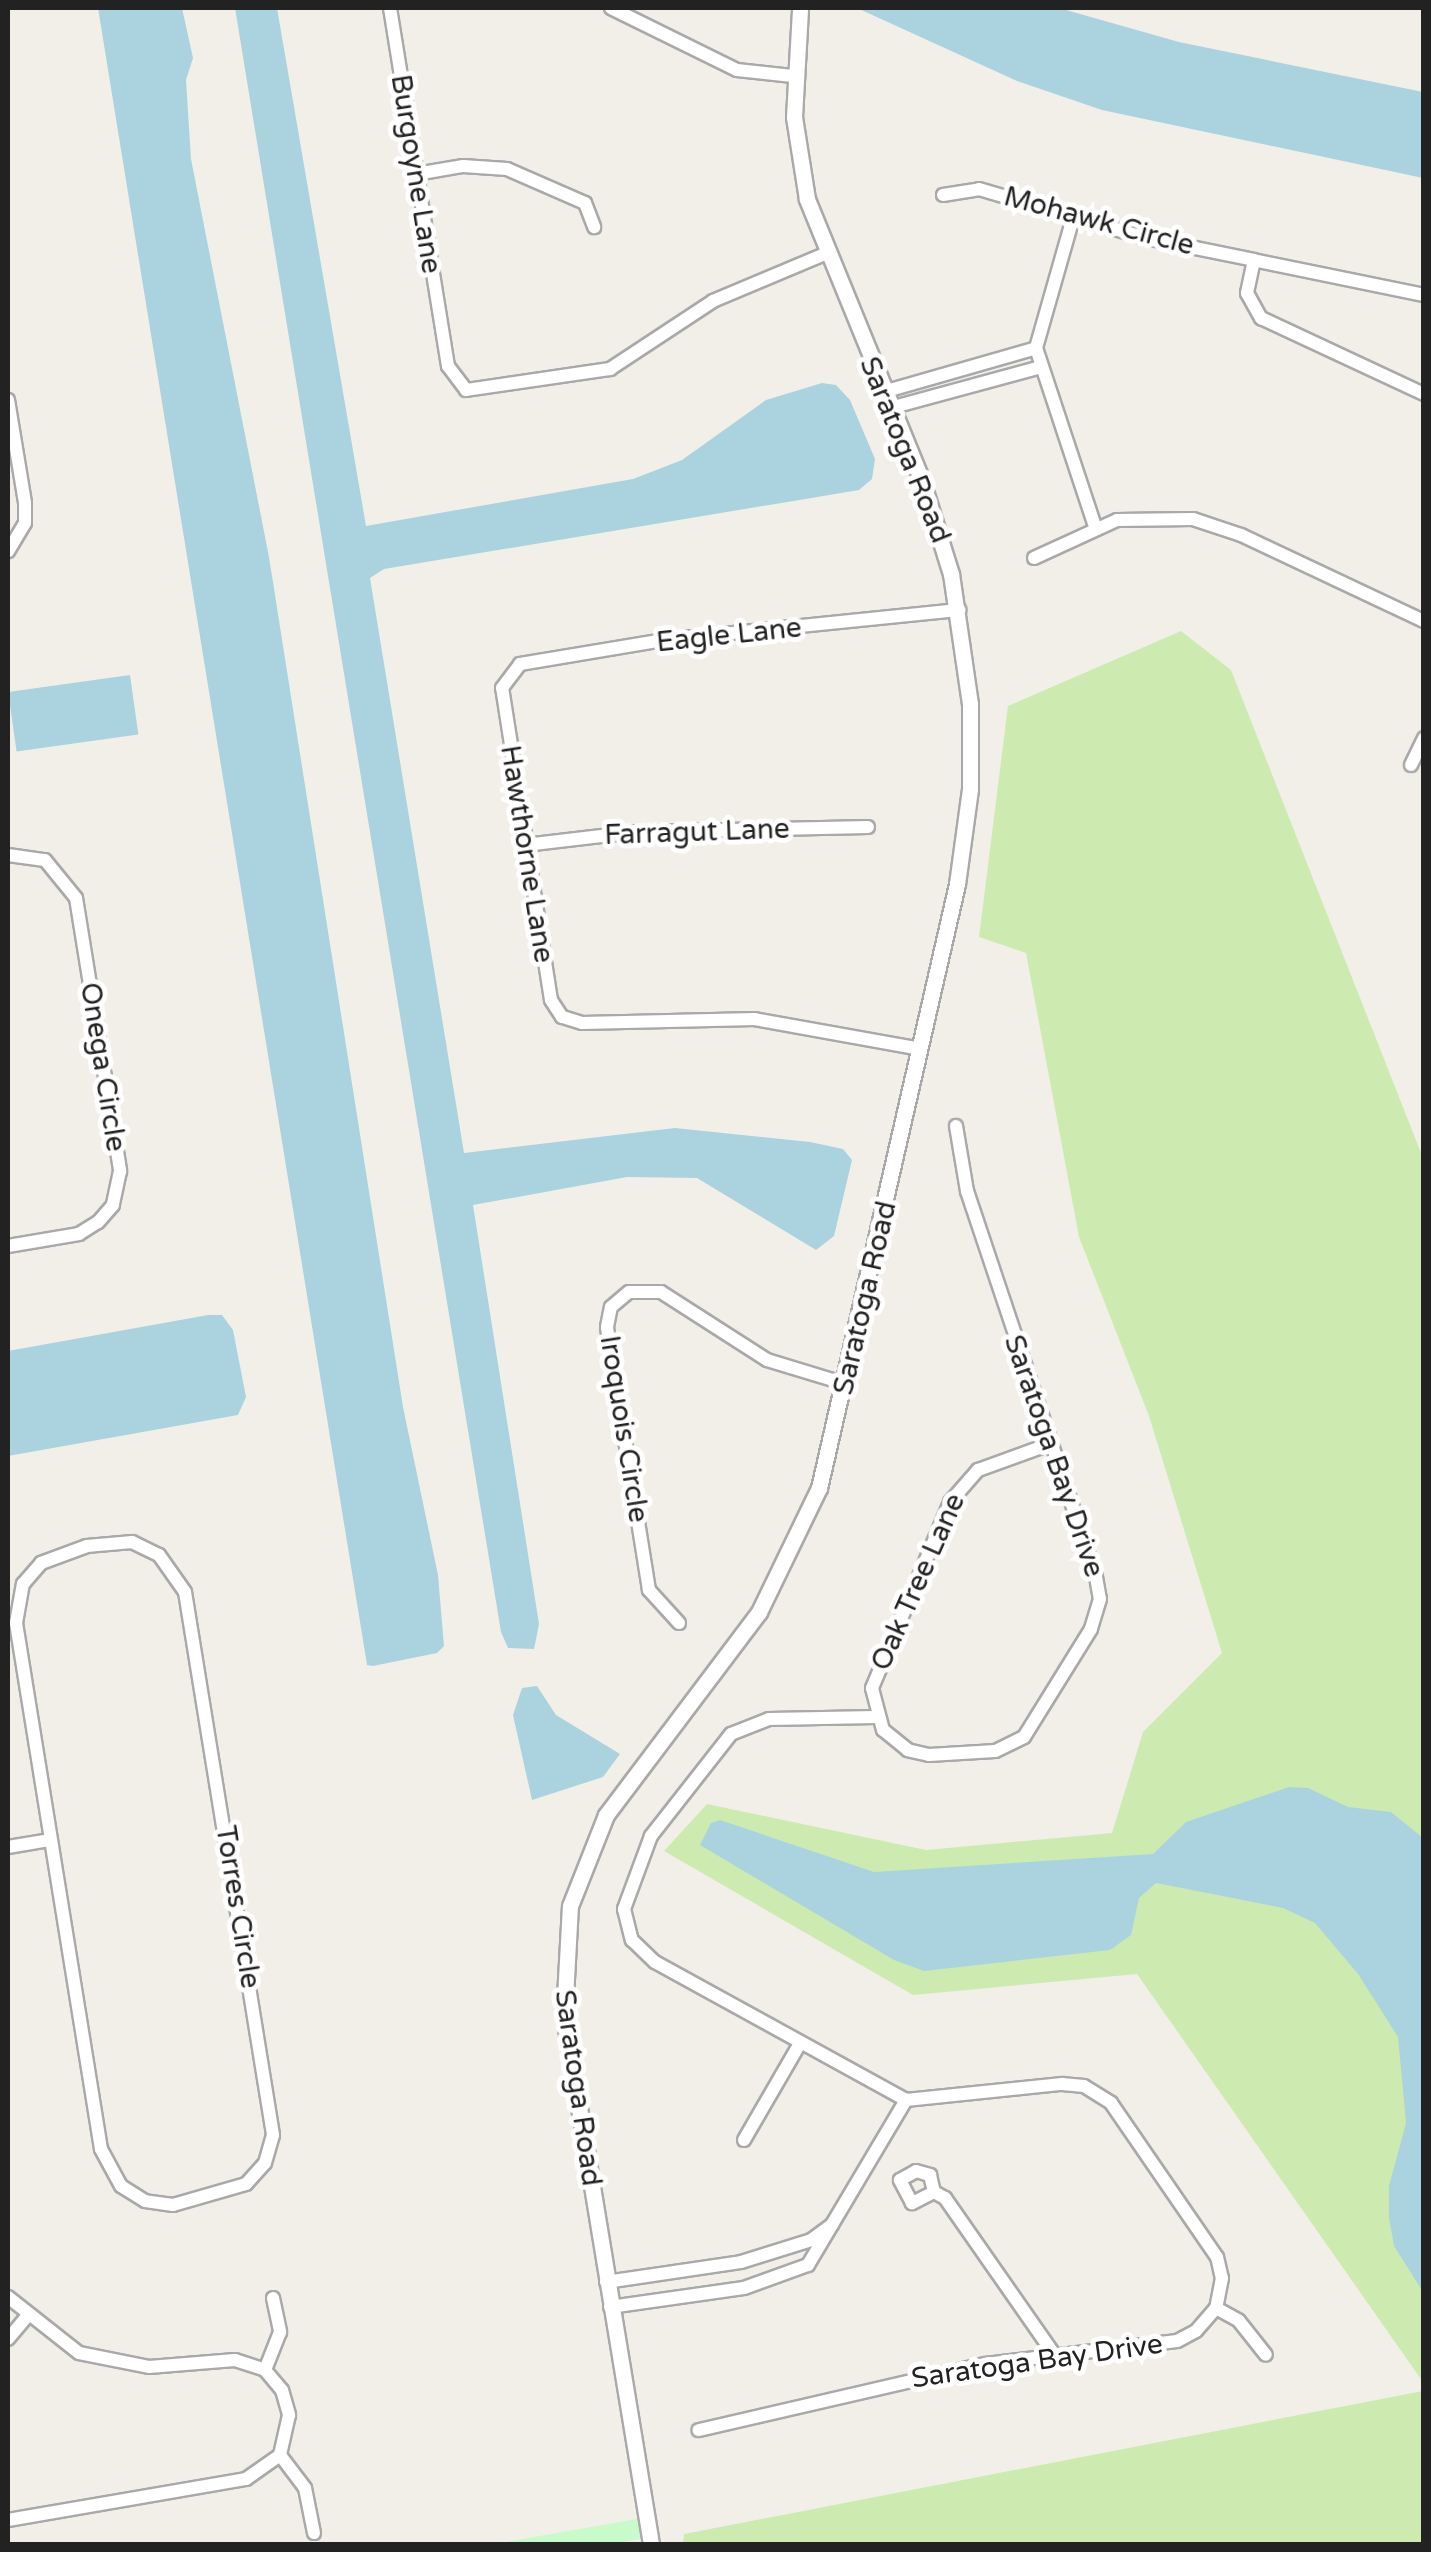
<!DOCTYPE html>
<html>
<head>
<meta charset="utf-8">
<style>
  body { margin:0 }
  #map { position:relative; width:1431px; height:2552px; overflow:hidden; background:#f2efe9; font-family:"Varela Round",sans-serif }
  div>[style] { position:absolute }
  .grass>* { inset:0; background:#cdebb0 }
  .park>* { inset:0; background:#c8facc }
  .water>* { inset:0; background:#aad3df; transform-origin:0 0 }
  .roads { filter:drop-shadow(2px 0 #a9a9a9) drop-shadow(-2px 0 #a9a9a9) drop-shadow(0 2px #a9a9a9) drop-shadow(0 -2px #a9a9a9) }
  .minor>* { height:12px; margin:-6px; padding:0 6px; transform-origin:6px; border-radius:6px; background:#fff }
  .tertiary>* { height:15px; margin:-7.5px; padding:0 7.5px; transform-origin:7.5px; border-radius:7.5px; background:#fff }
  span { translate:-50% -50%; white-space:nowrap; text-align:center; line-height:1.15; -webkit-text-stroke:10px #fff; paint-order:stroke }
  .street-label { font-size:28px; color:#222 }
  .frame { position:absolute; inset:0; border:10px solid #222; pointer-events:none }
</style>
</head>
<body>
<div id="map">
  <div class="grass">
    <i style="clip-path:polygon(1181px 631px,1231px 670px,1423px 1158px,1423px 2382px,1137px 1974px,913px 1995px,664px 1851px,707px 1804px,926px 1850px,1112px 1833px,1143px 1732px,1222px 1653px,1149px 1416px,1079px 1237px,1026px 953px,979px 937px,1008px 706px)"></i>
    <i style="clip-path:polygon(1423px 2391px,1423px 2544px,683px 2544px,684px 2534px)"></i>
  </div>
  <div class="park">
    <i style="clip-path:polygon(648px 2517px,651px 2537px,612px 2544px,494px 2544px)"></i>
  </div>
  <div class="water">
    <i style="clip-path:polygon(98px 8px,182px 8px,193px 58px,186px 80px,191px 159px,269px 557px,403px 1407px,438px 1575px,444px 1646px,437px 1653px,373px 1666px,367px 1665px)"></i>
    <i style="clip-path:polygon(235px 8px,277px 8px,366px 526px,633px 479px,682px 460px,766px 400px,822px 383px,836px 385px,850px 400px,875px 459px,872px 479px,859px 490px,384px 569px,370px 578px,464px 1153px,675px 1128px,810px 1142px,843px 1149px,852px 1160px,834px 1236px,816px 1250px,697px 1178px,627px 1177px,473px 1205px,539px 1624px,534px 1649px,508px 1648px,501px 1632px)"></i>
    <i style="clip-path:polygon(857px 8px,1059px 8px,1179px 42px,1423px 92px,1423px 178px,1102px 110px,1017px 81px)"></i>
    <i style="left:130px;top:675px;width:60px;height:123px;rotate:82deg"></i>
    <i style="clip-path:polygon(208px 1315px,222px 1315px,233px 1330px,246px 1397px,238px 1415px,8px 1456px,8px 1351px)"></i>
    <i style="clip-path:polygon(537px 1686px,556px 1715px,620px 1754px,603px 1777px,532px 1800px,513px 1715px,522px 1688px)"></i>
    <i style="clip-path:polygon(1289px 1787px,1308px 1788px,1348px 1807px,1391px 1812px,1423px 1838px,1423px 2292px,1394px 2246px,1389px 2218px,1389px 2186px,1406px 2123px,1398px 2037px,1358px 1974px,1315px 1923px,1283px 1908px,1156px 1883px,1139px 1898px,1131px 1935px,1110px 1950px,924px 1971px,894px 1960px,700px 1845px,711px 1823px,720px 1820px,874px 1872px,1153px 1854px,1186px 1822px)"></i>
  </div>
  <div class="roads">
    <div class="minor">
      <i style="left:390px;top:8px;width:363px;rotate:80.8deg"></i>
      <i style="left:448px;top:366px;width:30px;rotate:53deg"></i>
      <i style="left:466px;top:390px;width:146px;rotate:-8.3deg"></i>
      <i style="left:610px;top:369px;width:123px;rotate:-33.4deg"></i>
      <i style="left:713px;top:301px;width:121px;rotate:-22.8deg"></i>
      <i style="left:611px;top:8px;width:140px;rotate:26.2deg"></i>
      <i style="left:737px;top:70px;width:56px;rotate:6.1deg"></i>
      <i style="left:416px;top:174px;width:48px;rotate:-9.7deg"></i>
      <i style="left:463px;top:166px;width:44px;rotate:3.9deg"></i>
      <i style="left:507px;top:169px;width:85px;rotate:23.6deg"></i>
      <i style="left:585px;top:203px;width:26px;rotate:69deg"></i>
      <i style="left:943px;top:195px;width:36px;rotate:-9deg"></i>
      <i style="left:979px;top:189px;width:174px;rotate:16.4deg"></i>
      <i style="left:1146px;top:238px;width:110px;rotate:11.5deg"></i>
      <i style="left:1073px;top:218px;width:135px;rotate:105.9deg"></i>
      <i style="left:1036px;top:348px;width:188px;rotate:71.7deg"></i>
      <i style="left:1424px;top:295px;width:174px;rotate:-168.4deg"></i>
      <i style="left:1254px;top:260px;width:34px;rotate:102deg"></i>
      <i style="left:1247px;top:293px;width:29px;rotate:61deg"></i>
      <i style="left:1261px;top:318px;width:180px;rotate:25deg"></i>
      <i style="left:883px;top:392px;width:159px;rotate:-16deg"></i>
      <i style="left:8px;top:400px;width:104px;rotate:80.6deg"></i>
      <i style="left:25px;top:503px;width:20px;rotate:90deg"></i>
      <i style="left:25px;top:523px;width:33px;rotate:121deg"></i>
      <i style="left:890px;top:408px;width:156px;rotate:-15.2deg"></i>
      <i style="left:1034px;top:558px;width:91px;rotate:-24.6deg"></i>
      <i style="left:1117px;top:520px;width:76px;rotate:-0.8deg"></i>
      <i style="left:1193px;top:519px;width:51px;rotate:18.4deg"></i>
      <i style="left:1241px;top:535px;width:202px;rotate:25.2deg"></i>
      <i style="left:1411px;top:765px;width:30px;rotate:-64deg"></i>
      <i style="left:525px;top:845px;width:111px;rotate:-6.7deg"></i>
      <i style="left:635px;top:832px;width:233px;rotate:-1.2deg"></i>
      <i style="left:8px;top:855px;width:37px;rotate:8deg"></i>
      <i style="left:45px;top:860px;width:49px;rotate:50.8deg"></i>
      <i style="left:76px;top:898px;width:277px;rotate:80.8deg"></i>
      <i style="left:120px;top:1171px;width:35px;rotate:102deg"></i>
      <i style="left:113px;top:1205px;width:23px;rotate:131deg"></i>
      <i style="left:98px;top:1222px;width:22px;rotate:148deg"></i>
      <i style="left:79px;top:1234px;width:72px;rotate:170.4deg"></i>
      <i style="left:921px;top:1049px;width:169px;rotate:-169.8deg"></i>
      <i style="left:755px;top:1019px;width:173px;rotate:178.7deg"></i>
      <i style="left:582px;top:1023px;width:21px;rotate:-163deg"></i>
      <i style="left:562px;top:1017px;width:20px;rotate:-123deg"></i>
      <i style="left:551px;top:1000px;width:316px;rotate:-98.9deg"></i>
      <i style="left:502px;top:688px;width:30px;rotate:-53deg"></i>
      <i style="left:520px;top:664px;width:145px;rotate:-9.5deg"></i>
      <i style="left:663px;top:640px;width:298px;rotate:-5.8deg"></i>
      <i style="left:956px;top:1126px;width:66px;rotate:80.4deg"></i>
      <i style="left:967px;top:1191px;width:407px;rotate:71.5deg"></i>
      <i style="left:1096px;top:1577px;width:22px;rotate:80deg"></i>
      <i style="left:1100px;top:1599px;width:31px;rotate:107deg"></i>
      <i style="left:1091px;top:1629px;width:127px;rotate:121.8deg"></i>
      <i style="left:1024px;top:1737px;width:32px;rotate:154deg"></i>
      <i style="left:995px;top:1751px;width:66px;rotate:176.5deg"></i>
      <i style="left:929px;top:1755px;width:22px;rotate:-167deg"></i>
      <i style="left:908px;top:1750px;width:32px;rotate:-141deg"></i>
      <i style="left:883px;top:1730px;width:43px;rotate:-104.7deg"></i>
      <i style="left:872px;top:1688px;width:202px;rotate:-67.2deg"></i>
      <i style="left:950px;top:1502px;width:43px;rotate:-48.8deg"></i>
      <i style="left:978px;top:1470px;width:77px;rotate:-19.9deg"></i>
      <i style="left:132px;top:1542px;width:30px;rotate:26deg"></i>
      <i style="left:159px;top:1555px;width:45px;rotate:54.9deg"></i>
      <i style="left:185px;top:1592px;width:550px;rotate:80.79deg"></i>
      <i style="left:273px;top:2135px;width:29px;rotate:106deg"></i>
      <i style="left:265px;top:2163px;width:28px;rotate:132deg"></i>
      <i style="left:246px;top:2184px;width:76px;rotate:164deg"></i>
      <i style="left:173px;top:2205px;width:28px;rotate:-172deg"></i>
      <i style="left:145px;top:2201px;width:28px;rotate:-148deg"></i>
      <i style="left:121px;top:2186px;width:42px;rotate:-118.4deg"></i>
      <i style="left:101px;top:2149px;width:533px;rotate:-99.18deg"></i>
      <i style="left:16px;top:1623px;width:40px;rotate:-80deg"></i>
      <i style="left:23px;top:1584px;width:28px;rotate:-49deg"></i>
      <i style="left:41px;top:1563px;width:49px;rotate:-20.3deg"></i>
      <i style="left:87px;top:1546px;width:45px;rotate:-5.1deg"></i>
      <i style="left:679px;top:1623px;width:45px;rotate:-132.3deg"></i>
      <i style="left:649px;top:1590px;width:266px;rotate:-99.1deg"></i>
      <i style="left:607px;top:1327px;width:20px;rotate:-79deg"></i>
      <i style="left:611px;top:1307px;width:23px;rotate:-40deg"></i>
      <i style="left:629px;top:1292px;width:32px"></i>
      <i style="left:661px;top:1292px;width:126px;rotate:32.7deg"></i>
      <i style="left:767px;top:1360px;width:83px;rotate:16.9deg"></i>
      <i style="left:876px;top:1717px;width:107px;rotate:178.9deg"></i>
      <i style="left:769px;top:1719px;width:41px;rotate:158.5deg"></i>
      <i style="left:731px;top:1734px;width:130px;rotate:128.1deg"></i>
      <i style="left:651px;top:1836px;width:78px;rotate:110.3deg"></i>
      <i style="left:624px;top:1909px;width:32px;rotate:76deg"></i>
      <i style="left:632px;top:1940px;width:32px;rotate:44deg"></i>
      <i style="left:655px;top:1962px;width:286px;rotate:28.8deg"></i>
      <i style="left:8px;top:1847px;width:43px;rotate:-9.5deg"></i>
      <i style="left:744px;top:2140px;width:110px;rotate:-59.9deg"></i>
      <i style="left:934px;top:2192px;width:25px;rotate:153deg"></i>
      <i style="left:912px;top:2203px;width:26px;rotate:-118deg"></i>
      <i style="left:900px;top:2180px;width:18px;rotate:-29deg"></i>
      <i style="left:916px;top:2171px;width:15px;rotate:16deg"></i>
      <i style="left:930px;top:2175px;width:17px;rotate:77deg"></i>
      <i style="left:934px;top:2192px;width:13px;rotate:29deg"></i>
      <i style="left:945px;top:2198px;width:189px;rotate:55.1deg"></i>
      <i style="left:606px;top:2282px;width:136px;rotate:-8.4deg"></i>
      <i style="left:741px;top:2262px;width:73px;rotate:-17.4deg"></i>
      <i style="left:811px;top:2240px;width:26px;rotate:-36deg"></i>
      <i style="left:8px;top:2297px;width:90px;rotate:38.3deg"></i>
      <i style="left:79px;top:2353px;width:71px;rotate:11.3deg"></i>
      <i style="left:149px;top:2367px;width:86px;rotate:-4.7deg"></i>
      <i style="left:235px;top:2360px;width:32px;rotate:18deg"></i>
      <i style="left:273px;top:2298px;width:35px;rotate:78deg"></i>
      <i style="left:280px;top:2332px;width:41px;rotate:111.5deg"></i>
      <i style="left:265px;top:2370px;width:26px;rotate:50deg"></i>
      <i style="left:282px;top:2390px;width:26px;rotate:74deg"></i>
      <i style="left:289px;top:2415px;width:41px;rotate:102.7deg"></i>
      <i style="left:280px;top:2455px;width:41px;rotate:52.9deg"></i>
      <i style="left:305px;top:2488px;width:46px;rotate:78.7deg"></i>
      <i style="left:610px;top:2307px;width:135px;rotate:-8.1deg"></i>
      <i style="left:744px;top:2288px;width:68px;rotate:-19.8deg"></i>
      <i style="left:808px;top:2265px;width:192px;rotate:-59.3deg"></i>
      <i style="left:906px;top:2100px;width:157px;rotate:-5.9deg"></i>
      <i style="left:1062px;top:2084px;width:22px;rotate:5deg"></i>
      <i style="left:1084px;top:2086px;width:32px;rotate:32deg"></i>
      <i style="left:1111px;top:2103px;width:187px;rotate:55.5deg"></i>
      <i style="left:1217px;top:2257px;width:22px;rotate:77deg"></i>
      <i style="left:1222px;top:2278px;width:31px;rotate:101deg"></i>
      <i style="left:1216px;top:2308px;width:30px;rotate:131deg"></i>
      <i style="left:1196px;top:2331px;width:21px;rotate:152deg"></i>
      <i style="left:1177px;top:2341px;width:193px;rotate:173.2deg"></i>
      <i style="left:985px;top:2364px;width:294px;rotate:167deg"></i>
      <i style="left:1216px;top:2308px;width:26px;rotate:29deg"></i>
      <i style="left:1239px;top:2321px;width:43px;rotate:51.5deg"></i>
      <i style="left:8px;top:2339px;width:30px;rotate:-50deg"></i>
      <i style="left:8px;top:2520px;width:242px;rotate:-9.8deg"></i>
      <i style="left:246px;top:2479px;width:42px;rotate:-35.2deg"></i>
    </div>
    <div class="tertiary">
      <i style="left:651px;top:2544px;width:535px;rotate:-99.36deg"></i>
      <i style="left:564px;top:2016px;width:110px;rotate:-86.9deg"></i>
      <i style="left:570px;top:1906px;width:98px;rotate:-68.4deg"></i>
      <i style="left:606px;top:1815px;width:254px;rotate:-53deg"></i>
      <i style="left:759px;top:1612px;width:138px;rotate:-64.2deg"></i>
      <i style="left:819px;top:1488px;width:620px;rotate:-77.13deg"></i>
      <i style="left:957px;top:884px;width:96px;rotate:-82.2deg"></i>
      <i style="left:970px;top:789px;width:85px;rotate:-90deg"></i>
      <i style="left:970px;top:704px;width:131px;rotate:-98.3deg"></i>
      <i style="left:951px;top:574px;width:97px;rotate:-107.3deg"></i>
      <i style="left:922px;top:481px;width:305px;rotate:-112.2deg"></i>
      <i style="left:807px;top:199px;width:83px;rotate:-99deg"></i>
      <i style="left:794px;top:117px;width:109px;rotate:-86.8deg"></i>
    </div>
  </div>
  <div class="street-label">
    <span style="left:416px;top:174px;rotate:81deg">Burgoyne Lane</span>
    <span style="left:1099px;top:221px;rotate:15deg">Mohawk Circle</span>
    <span style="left:905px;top:450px;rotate:68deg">Saratoga Road</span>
    <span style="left:729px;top:635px;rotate:-6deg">Eagle Lane</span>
    <span style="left:697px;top:832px;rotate:-2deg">Farragut Lane</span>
    <span style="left:527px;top:854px;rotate:81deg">Hawthorne Lane</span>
    <span style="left:103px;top:1067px;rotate:81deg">Onega Circle</span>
    <span style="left:865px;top:1298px;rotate:-77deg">Saratoga Road</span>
    <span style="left:624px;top:1429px;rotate:81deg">Iroquois Circle</span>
    <span style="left:1054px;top:1456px;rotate:71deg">Saratoga Bay Drive</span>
    <span style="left:918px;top:1582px;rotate:-66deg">Oak Tree Lane</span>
    <span style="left:238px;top:1907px;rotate:81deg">Torres Circle</span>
    <span style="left:578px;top:2088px;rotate:82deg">Saratoga Road</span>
    <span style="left:1037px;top:2361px;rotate:-8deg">Saratoga Bay Drive</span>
  </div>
  <div class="frame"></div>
</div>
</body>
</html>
